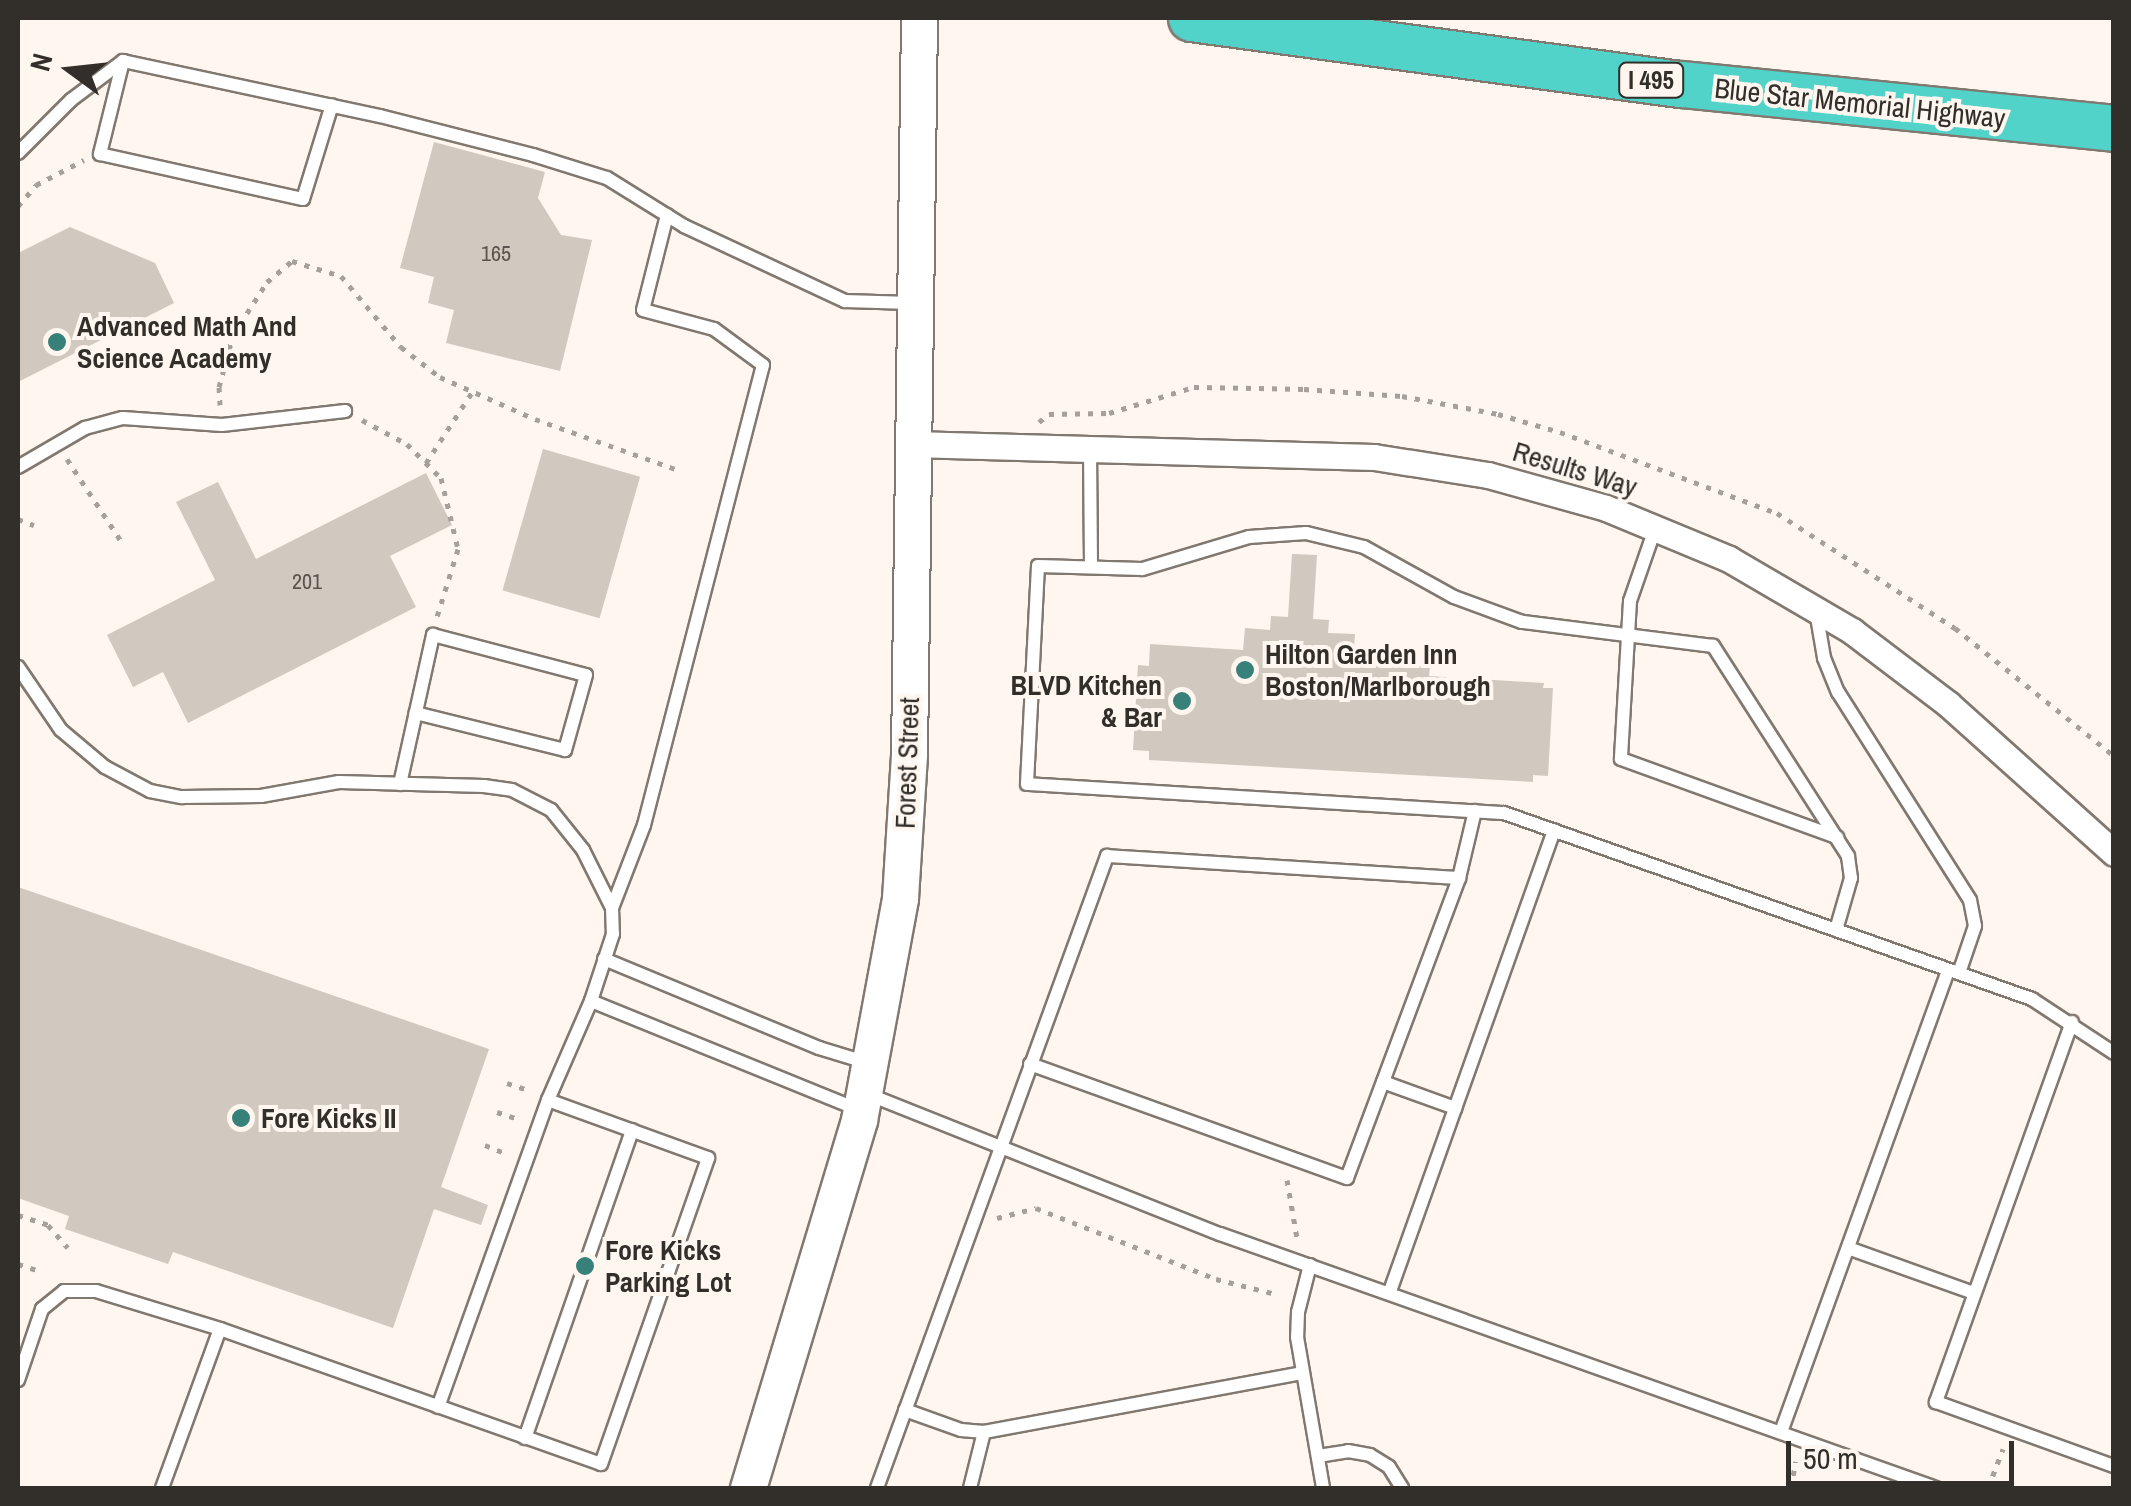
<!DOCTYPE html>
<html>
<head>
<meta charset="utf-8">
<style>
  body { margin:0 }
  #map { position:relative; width:2131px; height:1506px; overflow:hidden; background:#fef6ef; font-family:"Archivo Narrow",sans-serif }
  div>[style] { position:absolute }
  .building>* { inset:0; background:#d1c8bf; transform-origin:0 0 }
  .path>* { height:5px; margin-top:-2.5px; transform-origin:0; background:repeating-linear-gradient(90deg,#a6a09a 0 5px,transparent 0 13px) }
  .roads { filter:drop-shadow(2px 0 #817870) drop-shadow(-2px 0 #817870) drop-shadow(0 2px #817870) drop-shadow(0 -2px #817870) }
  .service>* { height:12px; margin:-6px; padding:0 6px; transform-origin:6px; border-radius:6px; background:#fff }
  .minor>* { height:25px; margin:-12.5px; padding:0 12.5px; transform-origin:12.5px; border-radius:12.5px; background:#fff }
  .secondary>* { height:35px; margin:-17.5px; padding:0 17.5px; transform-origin:17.5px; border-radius:17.5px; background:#fff }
  .motorway>* { height:45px; margin:-22.5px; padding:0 22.5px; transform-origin:22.5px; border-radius:22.5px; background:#51d3ca }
  .dots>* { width:28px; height:28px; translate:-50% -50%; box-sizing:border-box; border:5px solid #fef6ef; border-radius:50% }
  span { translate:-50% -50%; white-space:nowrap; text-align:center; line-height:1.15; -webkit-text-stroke:8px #fef6ef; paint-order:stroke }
  .number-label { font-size:22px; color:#5a544f }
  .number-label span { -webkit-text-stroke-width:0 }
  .shield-label span { padding:2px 8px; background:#fef6ef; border:2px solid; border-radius:8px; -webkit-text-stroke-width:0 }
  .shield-label { font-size:25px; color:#322e2a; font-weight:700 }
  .street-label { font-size:28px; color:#322e2a }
  .poi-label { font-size:28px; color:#322e2a; font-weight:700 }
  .left { translate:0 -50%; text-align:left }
  .right { translate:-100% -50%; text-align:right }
  .frame { position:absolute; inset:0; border:20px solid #322e2a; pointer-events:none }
  .north { position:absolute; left:20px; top:20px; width:100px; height:100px; -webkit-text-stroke:8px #fef6ef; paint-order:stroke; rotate:285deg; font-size:28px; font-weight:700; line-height:40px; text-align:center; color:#322e2a }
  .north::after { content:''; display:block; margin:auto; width:35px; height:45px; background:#322e2a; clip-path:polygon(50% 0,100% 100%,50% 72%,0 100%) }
  .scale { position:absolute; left:1786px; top:1441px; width:228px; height:45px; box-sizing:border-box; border:5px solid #322e2a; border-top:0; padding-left:12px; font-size:30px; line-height:35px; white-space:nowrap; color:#322e2a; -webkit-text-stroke:8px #fef6ef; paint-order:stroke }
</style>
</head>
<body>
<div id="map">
  <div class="building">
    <i style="clip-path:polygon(434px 142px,545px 172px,538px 198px,561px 235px,592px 240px,560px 371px,446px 343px,454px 310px,428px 303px,434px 277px,400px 268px)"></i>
    <i style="clip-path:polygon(70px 227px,155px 263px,174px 303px,18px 382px,18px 253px)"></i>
    <i style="left:543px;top:449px;width:101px;height:147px;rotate:16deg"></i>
    <i style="clip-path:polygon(426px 473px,452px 525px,390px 556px,416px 607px,188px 723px,163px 672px,133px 687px,107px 635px,215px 580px,176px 502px,218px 482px,256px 559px)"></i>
    <i style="clip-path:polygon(1292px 554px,1317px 555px,1313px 619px,1329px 620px,1328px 633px,1355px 634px,1353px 662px,1430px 667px,1429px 676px,1544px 683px,1543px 688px,1553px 688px,1548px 776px,1533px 775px,1533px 782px,1149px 760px,1149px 751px,1133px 750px,1138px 665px,1149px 666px,1150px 644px,1243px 650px,1245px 628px,1270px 630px,1271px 616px,1288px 617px)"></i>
    <i style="clip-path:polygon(18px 887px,489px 1049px,441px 1187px,488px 1205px,481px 1225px,434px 1209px,393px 1328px,173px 1252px,168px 1264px,65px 1229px,69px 1216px,18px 1198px)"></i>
  </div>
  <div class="path">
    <i style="left:18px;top:206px;width:28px;rotate:-49deg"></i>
    <i style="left:36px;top:185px;width:54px;rotate:-27.5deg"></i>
    <i style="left:220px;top:405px;width:18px;rotate:-93deg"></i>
    <i style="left:219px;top:387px;width:54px;rotate:-74.9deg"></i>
    <i style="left:233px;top:335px;width:63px;rotate:-57.3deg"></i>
    <i style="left:267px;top:282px;width:33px;rotate:-40deg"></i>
    <i style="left:292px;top:261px;width:51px;rotate:17deg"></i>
    <i style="left:341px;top:276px;width:93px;rotate:49.8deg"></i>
    <i style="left:401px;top:347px;width:49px;rotate:37.6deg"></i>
    <i style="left:440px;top:377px;width:104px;rotate:23.9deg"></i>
    <i style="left:535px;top:419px;width:152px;rotate:19.6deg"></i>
    <i style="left:362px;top:420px;width:51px;rotate:28.1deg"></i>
    <i style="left:407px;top:444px;width:48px;rotate:45deg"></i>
    <i style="left:441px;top:478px;width:73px;rotate:76.5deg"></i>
    <i style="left:458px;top:549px;width:71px;rotate:107.2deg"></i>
    <i style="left:1039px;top:422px;width:13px;rotate:-39deg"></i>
    <i style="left:1049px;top:414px;width:60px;rotate:-1deg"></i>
    <i style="left:1109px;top:413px;width:89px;rotate:-17deg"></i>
    <i style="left:1194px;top:387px;width:110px;rotate:1deg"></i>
    <i style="left:1304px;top:389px;width:98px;rotate:4.1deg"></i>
    <i style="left:1402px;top:396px;width:98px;rotate:10.6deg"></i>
    <i style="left:1498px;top:414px;width:65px;rotate:16.2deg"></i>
    <i style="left:1560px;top:432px;width:232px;rotate:20.5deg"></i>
    <i style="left:1777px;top:513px;width:212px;rotate:32.9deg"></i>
    <i style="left:1955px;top:628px;width:204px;rotate:38.8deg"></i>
    <i style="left:67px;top:459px;width:102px;rotate:56.6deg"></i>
    <i style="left:426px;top:463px;width:86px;rotate:-56.9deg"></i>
    <i style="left:18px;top:519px;width:17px;rotate:21deg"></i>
    <i style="left:507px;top:1083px;width:22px;rotate:18deg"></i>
    <i style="left:497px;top:1112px;width:22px;rotate:18deg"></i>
    <i style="left:485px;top:1145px;width:22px;rotate:22deg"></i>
    <i style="left:1287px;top:1180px;width:59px;rotate:80.2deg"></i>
    <i style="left:18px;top:1215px;width:32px;rotate:18deg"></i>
    <i style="left:48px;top:1225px;width:30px;rotate:49deg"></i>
    <i style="left:997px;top:1218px;width:40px;rotate:-14.4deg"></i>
    <i style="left:1036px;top:1208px;width:193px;rotate:21.5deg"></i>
    <i style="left:1216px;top:1279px;width:58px;rotate:14deg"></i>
    <i style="left:18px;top:1264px;width:23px;rotate:18deg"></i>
    <i style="left:1791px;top:1488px;width:27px;rotate:-80deg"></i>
    <i style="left:1988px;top:1488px;width:42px;rotate:-69deg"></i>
  </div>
  <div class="roads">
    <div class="service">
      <i style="left:123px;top:61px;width:96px;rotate:103.9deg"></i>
      <i style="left:100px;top:154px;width:208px;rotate:12.5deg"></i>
      <i style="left:303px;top:199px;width:98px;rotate:-72.9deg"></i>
      <i style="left:18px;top:153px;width:75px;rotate:-45deg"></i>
      <i style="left:71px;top:100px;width:65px;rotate:-36.9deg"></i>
      <i style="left:123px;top:61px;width:263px;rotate:12.1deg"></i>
      <i style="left:380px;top:116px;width:158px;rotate:14.3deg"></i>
      <i style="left:533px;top:155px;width:77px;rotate:17.3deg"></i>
      <i style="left:607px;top:178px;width:91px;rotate:31.9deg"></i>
      <i style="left:684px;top:226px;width:178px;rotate:25deg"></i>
      <i style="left:845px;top:301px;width:66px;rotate:1.7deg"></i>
      <i style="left:1090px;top:449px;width:118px;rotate:89.5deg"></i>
      <i style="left:18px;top:467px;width:78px;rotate:-30.2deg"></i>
      <i style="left:85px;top:428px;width:39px;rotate:-15deg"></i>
      <i style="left:123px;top:418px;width:99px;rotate:4deg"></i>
      <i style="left:222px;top:425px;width:124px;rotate:-6.5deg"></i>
      <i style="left:1656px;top:526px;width:79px;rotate:109.1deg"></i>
      <i style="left:1630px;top:601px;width:158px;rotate:93.3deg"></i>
      <i style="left:1621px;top:759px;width:230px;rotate:19.9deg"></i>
      <i style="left:1816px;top:611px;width:48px;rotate:80.3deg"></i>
      <i style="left:1824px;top:658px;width:37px;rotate:68deg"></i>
      <i style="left:1838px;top:692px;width:246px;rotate:57.6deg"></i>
      <i style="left:1970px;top:900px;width:26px;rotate:79deg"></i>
      <i style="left:1975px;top:926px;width:50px;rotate:108.8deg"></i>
      <i style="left:18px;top:667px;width:76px;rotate:55.7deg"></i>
      <i style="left:61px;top:730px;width:57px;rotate:40.1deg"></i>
      <i style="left:105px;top:767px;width:51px;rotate:28.1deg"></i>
      <i style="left:150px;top:791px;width:33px;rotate:11deg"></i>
      <i style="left:182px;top:797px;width:79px;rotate:-0.7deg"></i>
      <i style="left:261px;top:796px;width:79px;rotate:-10.2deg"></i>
      <i style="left:339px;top:782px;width:145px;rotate:1.6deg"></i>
      <i style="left:484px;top:786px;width:28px;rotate:8deg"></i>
      <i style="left:512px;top:790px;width:44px;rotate:27.1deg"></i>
      <i style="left:551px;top:810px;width:51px;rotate:51.3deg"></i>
      <i style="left:583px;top:850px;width:65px;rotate:63.4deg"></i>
      <i style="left:612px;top:908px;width:26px;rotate:88deg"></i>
      <i style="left:613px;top:934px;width:71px;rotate:108.2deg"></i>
      <i style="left:591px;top:1001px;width:108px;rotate:113.5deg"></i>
      <i style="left:548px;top:1100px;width:326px;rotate:109.7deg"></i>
      <i style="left:400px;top:784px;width:153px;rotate:-77.5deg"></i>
      <i style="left:433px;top:635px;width:158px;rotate:14.7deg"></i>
      <i style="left:586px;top:675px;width:78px;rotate:105.6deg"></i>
      <i style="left:565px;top:750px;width:154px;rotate:-166.1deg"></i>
      <i style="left:612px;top:908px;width:89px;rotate:-68.9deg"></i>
      <i style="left:644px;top:825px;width:475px;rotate:-75.5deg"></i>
      <i style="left:763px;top:365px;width:61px;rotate:-143.7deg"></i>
      <i style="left:714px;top:329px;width:73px;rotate:-165deg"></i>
      <i style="left:643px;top:310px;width:98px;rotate:-75.8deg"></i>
      <i style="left:1836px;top:930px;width:54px;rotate:-73.9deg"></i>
      <i style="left:1851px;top:878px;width:22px;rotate:-98deg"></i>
      <i style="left:1848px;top:856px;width:250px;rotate:-122.7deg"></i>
      <i style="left:1713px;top:646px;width:193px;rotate:-172.8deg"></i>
      <i style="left:1522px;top:622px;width:72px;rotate:-159.8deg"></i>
      <i style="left:1454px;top:597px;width:103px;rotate:-150.9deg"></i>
      <i style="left:1364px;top:547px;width:60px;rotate:-166.4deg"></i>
      <i style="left:1306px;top:533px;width:57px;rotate:176deg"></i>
      <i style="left:1249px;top:537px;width:112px;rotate:163.3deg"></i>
      <i style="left:1142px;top:569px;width:104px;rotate:-178.3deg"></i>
      <i style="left:1038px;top:566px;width:218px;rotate:92.9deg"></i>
      <i style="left:1027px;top:784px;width:478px;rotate:3.5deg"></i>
      <i style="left:1504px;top:813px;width:560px;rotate:19.41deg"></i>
      <i style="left:2032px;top:999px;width:98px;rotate:33.4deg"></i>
      <i style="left:604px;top:959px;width:233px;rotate:22.5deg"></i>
      <i style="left:819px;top:1048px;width:48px;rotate:16.9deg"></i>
      <i style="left:591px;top:1001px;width:287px;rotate:22.1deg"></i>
      <i style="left:2072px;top:1022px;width:404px;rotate:109.7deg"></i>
      <i style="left:1936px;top:1402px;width:189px;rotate:19.8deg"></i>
      <i style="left:1030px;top:1064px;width:337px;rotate:19.8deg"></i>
      <i style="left:1347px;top:1178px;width:320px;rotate:-69.5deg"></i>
      <i style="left:1459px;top:878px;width:69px;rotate:-76.6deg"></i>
      <i style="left:1383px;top:1082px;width:77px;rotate:19.9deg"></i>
      <i style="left:865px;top:1093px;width:382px;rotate:21.7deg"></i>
      <i style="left:1220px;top:1234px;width:760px;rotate:19.53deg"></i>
      <i style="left:1848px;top:1248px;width:134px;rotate:19.7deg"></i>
      <i style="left:1310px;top:1265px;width:49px;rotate:104.3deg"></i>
      <i style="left:1298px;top:1312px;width:25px;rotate:92deg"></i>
      <i style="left:1297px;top:1337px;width:153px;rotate:80.2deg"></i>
      <i style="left:1390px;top:1291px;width:489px;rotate:-70.4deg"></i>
      <i style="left:18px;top:1380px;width:75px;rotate:-71.3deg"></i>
      <i style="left:42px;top:1309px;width:28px;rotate:-39deg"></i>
      <i style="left:64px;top:1291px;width:32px"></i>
      <i style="left:96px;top:1291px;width:130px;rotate:17deg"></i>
      <i style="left:220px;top:1329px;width:404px;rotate:19.5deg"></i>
      <i style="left:601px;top:1464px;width:324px;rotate:-70.7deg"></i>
      <i style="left:708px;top:1158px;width:170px;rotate:-160.1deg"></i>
      <i style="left:905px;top:1410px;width:59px;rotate:19.7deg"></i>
      <i style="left:961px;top:1430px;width:23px;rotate:5deg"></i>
      <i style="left:984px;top:1432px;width:323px;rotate:-10.5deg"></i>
      <i style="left:1781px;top:1432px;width:491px;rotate:-70.1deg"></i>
      <i style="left:525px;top:1438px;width:326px;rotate:-70.8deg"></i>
      <i style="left:1318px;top:1456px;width:30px;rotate:-9deg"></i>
      <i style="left:1348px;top:1451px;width:22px;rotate:10deg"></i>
      <i style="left:1370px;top:1455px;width:22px;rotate:32deg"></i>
      <i style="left:1389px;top:1467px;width:25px;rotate:58deg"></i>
      <i style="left:162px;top:1488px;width:169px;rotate:-70deg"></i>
      <i style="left:877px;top:1488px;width:673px;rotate:-70deg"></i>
      <i style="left:1107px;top:856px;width:353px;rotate:3.6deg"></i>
      <i style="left:970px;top:1488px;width:58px;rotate:-76deg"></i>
    </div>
    <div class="minor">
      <i style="left:912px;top:444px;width:462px;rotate:1.6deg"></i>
      <i style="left:1374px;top:457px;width:115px;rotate:9deg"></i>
      <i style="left:1488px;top:475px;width:123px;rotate:15.6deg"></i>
      <i style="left:1606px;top:508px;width:133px;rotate:22.5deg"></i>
      <i style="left:1729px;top:559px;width:143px;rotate:30.3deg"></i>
      <i style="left:1852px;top:631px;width:121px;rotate:37.2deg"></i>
      <i style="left:1948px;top:704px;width:223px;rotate:41.9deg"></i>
    </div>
    <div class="secondary">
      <i style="left:748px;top:1488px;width:384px;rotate:-73.2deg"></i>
      <i style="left:859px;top:1120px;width:226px;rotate:-79.5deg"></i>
      <i style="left:900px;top:898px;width:145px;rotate:-86.4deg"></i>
      <i style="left:909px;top:753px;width:735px;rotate:-89.22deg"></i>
    </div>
    <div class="motorway">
      <i style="left:1191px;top:18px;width:494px;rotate:7.7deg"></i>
      <i style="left:1681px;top:84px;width:435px;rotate:5.8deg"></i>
    </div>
  </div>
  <div class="dots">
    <i style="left:57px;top:342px;background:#38807a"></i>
    <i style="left:1245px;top:670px;background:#38807a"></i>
    <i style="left:1182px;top:701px;background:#38807a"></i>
    <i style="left:241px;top:1118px;background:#38807a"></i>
    <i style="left:585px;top:1266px;background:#38807a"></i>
  </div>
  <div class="number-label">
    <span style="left:496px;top:254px">165</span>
    <span style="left:307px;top:582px">201</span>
  </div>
  <div class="shield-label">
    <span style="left:1651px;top:80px">I 495</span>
  </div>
  <div class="street-label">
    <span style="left:1860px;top:103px;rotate:6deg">Blue Star Memorial Highway</span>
    <span style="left:1575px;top:469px;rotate:17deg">Results Way</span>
    <span style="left:907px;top:763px;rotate:-88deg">Forest Street</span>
  </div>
  <div class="poi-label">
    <span class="left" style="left:77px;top:342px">Advanced Math And<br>Science Academy</span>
    <span class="left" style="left:1265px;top:670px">Hilton Garden Inn<br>Boston/Marlborough</span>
    <span class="right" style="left:1162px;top:701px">BLVD Kitchen<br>&amp; Bar</span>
    <span class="left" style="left:261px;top:1118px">Fore Kicks II</span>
    <span class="left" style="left:605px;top:1266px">Fore Kicks<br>Parking Lot</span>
  </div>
  <div class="frame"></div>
  <div class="north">N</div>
  <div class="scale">50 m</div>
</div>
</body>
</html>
